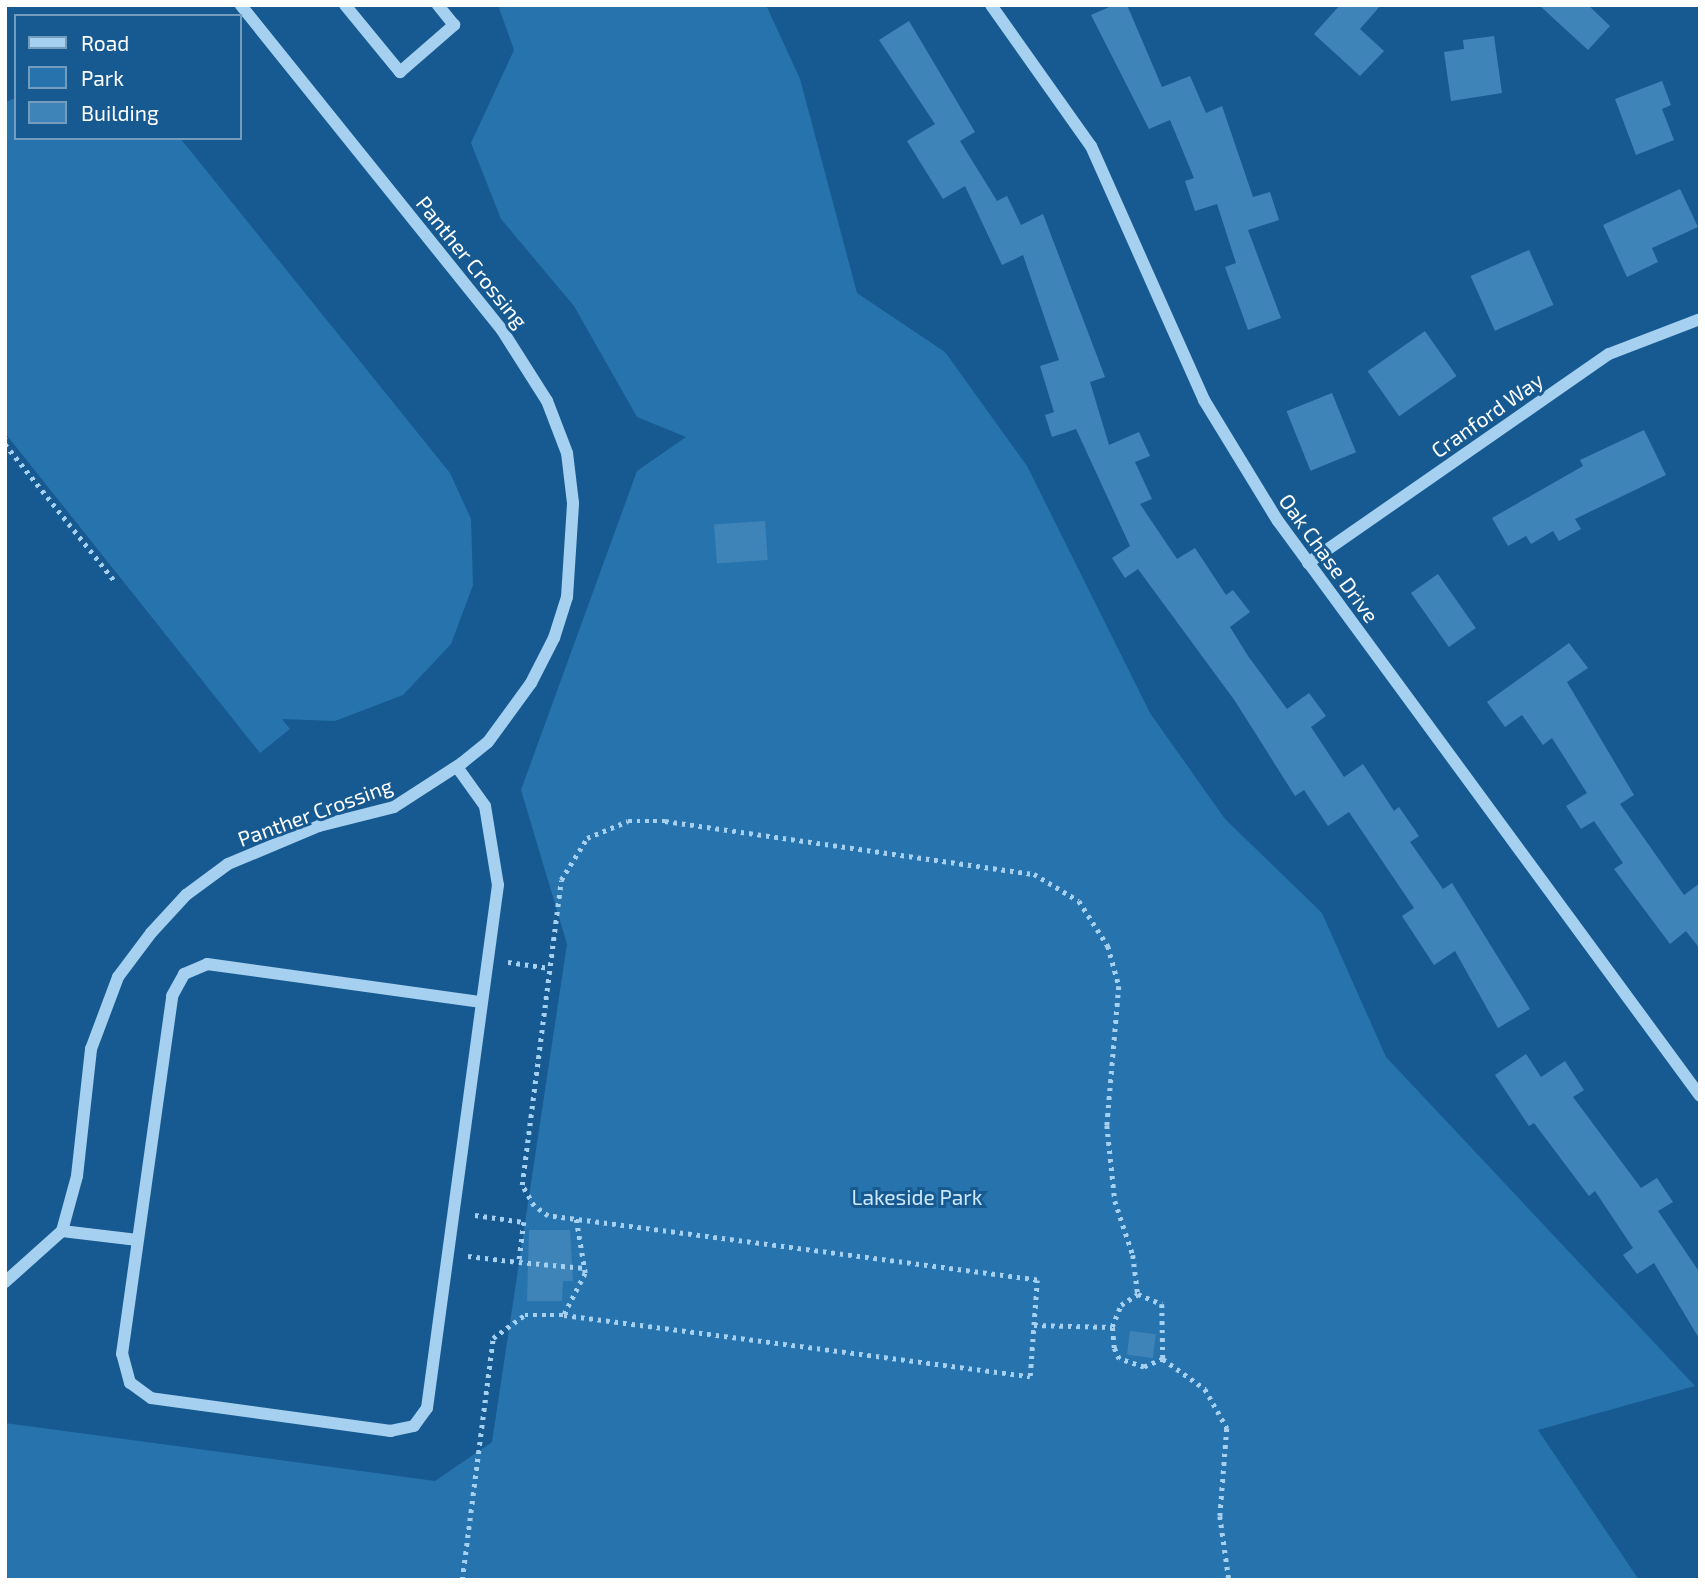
<!DOCTYPE html>
<html>
<head>
<meta charset="utf-8">
<style>
  body { margin:0 }
  #map { position:relative; width:1705px; height:1585px; overflow:hidden; background:#175a91; font-family:"Exo 2",sans-serif }
  div>[style] { position:absolute }
  .green>* { inset:0; background:#2673ae }
  .building>* { inset:0; background:#3f84b9; transform-origin:0 0 }
  .path>* { height:4.5px; margin-top:-2.25px; transform-origin:0; background:repeating-linear-gradient(90deg,#a5d0f0 0 3.5px,transparent 0 8.5px) }
  .minor>* { height:12px; margin:-6px; padding:0 6px; transform-origin:6px; border-radius:6px; background:#a5d0f0 }
  span { translate:-50% -50%; white-space:nowrap; text-align:center; line-height:1.15; -webkit-text-stroke:6px #175a91; paint-order:stroke }
  .street-label { font-size:21px; color:#fff }
  .park-label { font-size:21px; color:#cce7fb }
  .frame { position:absolute; inset:0; border:7px solid #fff; pointer-events:none }
  .legend { position:absolute; left:14px; top:14px; width:228px; height:126px; box-sizing:border-box; background:#175a91; border:2px solid #749cbd; margin:0; padding:9px 12px; list-style:none; font-size:21px; color:#fff }
  .legend li { display:flex; align-items:center; gap:14px; height:35px }
  .legend b { width:35px; border:2px solid #749cbd }
</style>
</head>
<body>
<div id="map">
  <div class="green">
    <i style="clip-path:polygon(498px 5px,766px 5px,800px 79px,857px 293px,945px 352px,1027px 466px,1150px 713px,1225px 819px,1322px 913px,1386px 1057px,1695px 1386px,1538px 1430px,1639px 1580px,5px 1580px,5px 1423px,435px 1481px,492px 1442px,567px 944px,521px 790px,637px 471px,686px 437px,637px 417px,574px 306px,501px 219px,471px 143px,514px 50px)"></i>
    <i style="clip-path:polygon(16px 98px,16px 138px,180px 138px,450px 473px,471px 519px,473px 585px,451px 644px,403px 695px,335px 721px,282px 719px,290px 729px,260px 753px,5px 433px,5px 102px)"></i>
  </div>
  <div class="building">
    <i style="clip-path:polygon(1114px 5px,1127px 5px,1162px 87px,1190px 76px,1206px 113px,1222px 106px,1253px 197px,1270px 192px,1279px 220px,1248px 230px,1281px 318px,1248px 330px,1225px 267px,1236px 263px,1217px 204px,1195px 211px,1185px 181px,1194px 178px,1170px 120px,1149px 129px,1091px 15px)"></i>
    <i style="clip-path:polygon(1340px 5px,1381px 5px,1360px 29px,1384px 51px,1360px 76px,1314px 34px)"></i>
    <i style="clip-path:polygon(1539px 5px,1588px 5px,1610px 26px,1588px 50px)"></i>
    <i style="clip-path:polygon(909px 21px,975px 132px,960px 141px,997px 201px,1007px 196px,1021px 225px,1043px 214px,1105px 377px,1090px 382px,1109px 445px,1139px 432px,1150px 456px,1135px 462px,1152px 499px,1140px 504px,1177px 559px,1195px 548px,1226px 595px,1233px 590px,1250px 612px,1230px 627px,1248px 656px,1287px 709px,1309px 693px,1326px 716px,1311px 727px,1344px 777px,1363px 764px,1394px 811px,1399px 807px,1419px 836px,1410px 842px,1443px 889px,1452px 883px,1530px 1009px,1498px 1028px,1455px 951px,1434px 965px,1402px 916px,1414px 908px,1349px 812px,1328px 826px,1304px 790px,1295px 796px,1235px 701px,1138px 569px,1125px 578px,1112px 558px,1130px 546px,1076px 429px,1052px 437px,1045px 415px,1054px 412px,1040px 366px,1059px 360px,1023px 255px,1002px 265px,965px 186px,943px 199px,907px 141px,935px 124px,879px 40px)"></i>
    <i style="clip-path:polygon(1494px 36px,1502px 93px,1451px 101px,1444px 52px,1464px 49px,1463px 40px)"></i>
    <i style="clip-path:polygon(1662px 81px,1671px 105px,1662px 109px,1674px 140px,1636px 155px,1615px 99px)"></i>
    <i style="clip-path:polygon(1680px 189px,1698px 227px,1652px 248px,1658px 262px,1627px 277px,1603px 225px)"></i>
    <i style="left:1529px;top:250px;width:60px;height:64px;rotate:66deg"></i>
    <i style="left:1425px;top:331px;width:55px;height:70px;rotate:55deg"></i>
    <i style="left:1332px;top:393px;width:64px;height:49px;rotate:68deg"></i>
    <i style="clip-path:polygon(1644px 430px,1666px 475px,1575px 519px,1581px 529px,1559px 541px,1553px 531px,1531px 544px,1526px 536px,1508px 546px,1492px 518px,1583px 466px,1580px 460px)"></i>
    <i style="left:765px;top:521px;width:39px;height:51px;rotate:86deg"></i>
    <i style="left:1438px;top:574px;width:66px;height:33px;rotate:55deg"></i>
    <i style="clip-path:polygon(1569px 643px,1588px 668px,1567px 682px,1634px 795px,1620px 804px,1684px 895px,1700px 883px,1700px 949px,1686px 931px,1670px 944px,1614px 869px,1623px 863px,1594px 821px,1581px 829px,1566px 806px,1587px 793px,1552px 738px,1543px 745px,1522px 715px,1505px 727px,1487px 702px)"></i>
    <i style="clip-path:polygon(1526px 1054px,1541px 1077px,1565px 1061px,1584px 1090px,1573px 1097px,1641px 1188px,1657px 1178px,1673px 1202px,1658px 1211px,1700px 1273px,1700px 1340px,1654px 1263px,1637px 1274px,1623px 1255px,1633px 1248px,1595px 1191px,1589px 1196px,1534px 1123px,1529px 1126px,1495px 1075px)"></i>
    <i style="clip-path:polygon(529px 1230px,570px 1230px,573px 1281px,563px 1281px,562px 1301px,527px 1301px)"></i>
    <i style="left:1130px;top:1331px;width:26px;height:24px;rotate:7deg"></i>
  </div>
  <div class="path">
    <i style="left:5px;top:437px;width:1px;rotate:-45deg"></i>
    <i style="left:5px;top:444px;width:174px;rotate:51.3deg"></i>
    <i style="left:508px;top:962px;width:42px;rotate:8.1deg"></i>
    <i style="left:475px;top:1215px;width:49px;rotate:8.1deg"></i>
    <i style="left:524px;top:1222px;width:40px;rotate:97.1deg"></i>
    <i style="left:519px;top:1262px;width:66px;rotate:5.2deg"></i>
    <i style="left:468px;top:1256px;width:51px;rotate:6.7deg"></i>
    <i style="left:1138px;top:1294px;width:26px;rotate:23deg"></i>
    <i style="left:1162px;top:1304px;width:55px;rotate:89deg"></i>
    <i style="left:1163px;top:1359px;width:21px;rotate:157deg"></i>
    <i style="left:1144px;top:1367px;width:26px;rotate:-162deg"></i>
    <i style="left:1119px;top:1359px;width:12px;rotate:-114deg"></i>
    <i style="left:1114px;top:1348px;width:21px;rotate:-95deg"></i>
    <i style="left:1112px;top:1327px;width:24px;rotate:-68deg"></i>
    <i style="left:1121px;top:1305px;width:20px;rotate:-33deg"></i>
    <i style="left:564px;top:1314px;width:46px;rotate:-62.9deg"></i>
    <i style="left:585px;top:1273px;width:55px;rotate:-99.5deg"></i>
    <i style="left:1034px;top:1325px;width:78px;rotate:1.5deg"></i>
    <i style="left:1163px;top:1359px;width:52px;rotate:35.5deg"></i>
    <i style="left:1205px;top:1389px;width:45px;rotate:60.6deg"></i>
    <i style="left:1227px;top:1428px;width:88px;rotate:94.5deg"></i>
    <i style="left:1220px;top:1516px;width:65px;rotate:82deg"></i>
    <i style="left:462px;top:1580px;width:244px;rotate:-82.7deg"></i>
    <i style="left:493px;top:1338px;width:39px;rotate:-36deg"></i>
    <i style="left:525px;top:1315px;width:39px"></i>
    <i style="left:564px;top:1315px;width:470px;rotate:7.5deg"></i>
    <i style="left:1030px;top:1376px;width:96px;rotate:-85.8deg"></i>
    <i style="left:1037px;top:1280px;width:493px;rotate:-172.5deg"></i>
    <i style="left:548px;top:1216px;width:17px;rotate:-144deg"></i>
    <i style="left:534px;top:1206px;width:24px;rotate:-120deg"></i>
    <i style="left:522px;top:1185px;width:307px;rotate:-82.7deg"></i>
    <i style="left:561px;top:880px;width:49px;rotate:-58.2deg"></i>
    <i style="left:587px;top:838px;width:44px;rotate:-22.5deg"></i>
    <i style="left:628px;top:821px;width:37px"></i>
    <i style="left:665px;top:821px;width:373px;rotate:8.2deg"></i>
    <i style="left:1034px;top:874px;width:52px;rotate:31deg"></i>
    <i style="left:1079px;top:901px;width:54px;rotate:57.2deg"></i>
    <i style="left:1108px;top:946px;width:41px;rotate:74.6deg"></i>
    <i style="left:1119px;top:986px;width:140px;rotate:94.9deg"></i>
    <i style="left:1107px;top:1125px;width:76px;rotate:84deg"></i>
    <i style="left:1115px;top:1201px;width:57px;rotate:71.6deg"></i>
    <i style="left:1133px;top:1255px;width:39px;rotate:83deg"></i>
  </div>
  <div class="minor">
    <i style="left:345px;top:5px;width:87px;rotate:50.6deg"></i>
    <i style="left:400px;top:72px;width:72px;rotate:-41deg"></i>
    <i style="left:454px;top:25px;width:26px;rotate:-129deg"></i>
    <i style="left:991px;top:5px;width:173px;rotate:54.7deg"></i>
    <i style="left:1091px;top:146px;width:278px;rotate:66deg"></i>
    <i style="left:1204px;top:400px;width:142px;rotate:58.6deg"></i>
    <i style="left:1278px;top:521px;width:713px;rotate:53.72deg"></i>
    <i style="left:1308px;top:563px;width:366px;rotate:-34.8deg"></i>
    <i style="left:1609px;top:354px;width:97px;rotate:-21deg"></i>
    <i style="left:457px;top:767px;width:48px;rotate:54.3deg"></i>
    <i style="left:485px;top:806px;width:80px;rotate:80.7deg"></i>
    <i style="left:498px;top:885px;width:528px;rotate:97.73deg"></i>
    <i style="left:427px;top:1408px;width:22px;rotate:126deg"></i>
    <i style="left:414px;top:1426px;width:24px;rotate:168deg"></i>
    <i style="left:391px;top:1431px;width:242px;rotate:-172.2deg"></i>
    <i style="left:151px;top:1398px;width:26px;rotate:-144deg"></i>
    <i style="left:130px;top:1383px;width:30px;rotate:-105deg"></i>
    <i style="left:122px;top:1354px;width:361px;rotate:-82deg"></i>
    <i style="left:172px;top:996px;width:25px;rotate:-61deg"></i>
    <i style="left:184px;top:974px;width:25px;rotate:-23deg"></i>
    <i style="left:207px;top:964px;width:277px;rotate:7.9deg"></i>
    <i style="left:62px;top:1231px;width:76px;rotate:6.8deg"></i>
    <i style="left:5px;top:1282px;width:76px;rotate:-41.8deg"></i>
    <i style="left:62px;top:1231px;width:57px;rotate:-74.7deg"></i>
    <i style="left:77px;top:1176px;width:128px;rotate:-83.7deg"></i>
    <i style="left:91px;top:1049px;width:77px;rotate:-69.4deg"></i>
    <i style="left:118px;top:977px;width:55px;rotate:-53.1deg"></i>
    <i style="left:151px;top:933px;width:52px;rotate:-47.4deg"></i>
    <i style="left:186px;top:895px;width:52px;rotate:-36.4deg"></i>
    <i style="left:228px;top:864px;width:99px;rotate:-22.7deg"></i>
    <i style="left:319px;top:826px;width:77px;rotate:-14.2deg"></i>
    <i style="left:394px;top:807px;width:81px;rotate:-32.9deg"></i>
    <i style="left:462px;top:763px;width:33px;rotate:-39deg"></i>
    <i style="left:488px;top:742px;width:73px;rotate:-53.9deg"></i>
    <i style="left:531px;top:683px;width:51px;rotate:-62.9deg"></i>
    <i style="left:554px;top:638px;width:43px;rotate:-72.4deg"></i>
    <i style="left:567px;top:597px;width:94px;rotate:-86.3deg"></i>
    <i style="left:573px;top:503px;width:50px;rotate:-96.8deg"></i>
    <i style="left:567px;top:453px;width:56px;rotate:-111deg"></i>
    <i style="left:547px;top:401px;width:84px;rotate:-122.4deg"></i>
    <i style="left:502px;top:330px;width:417px;rotate:-128.8deg"></i>
  </div>
  <div class="street-label">
    <span style="left:472px;top:262px;rotate:51deg">Panther Crossing</span>
    <span style="left:1487px;top:415px;rotate:-35deg">Cranford Way</span>
    <span style="left:1329px;top:558px;rotate:54deg">Oak Chase Drive</span>
    <span style="left:315px;top:812px;rotate:-20deg">Panther Crossing</span>
  </div>
  <div class="park-label">
    <span style="left:917px;top:1197px">Lakeside Park</span>
  </div>
  <div class="frame"></div>
  <ul class="legend">
  <li><b style="height:9px;background:#a5d0f0"></b>Road</li>
  <li><b style="height:19px;background:#2673ae"></b>Park</li>
  <li><b style="height:19px;background:#3f84b9"></b>Building</li>
  </ul>
</div>
</body>
</html>
